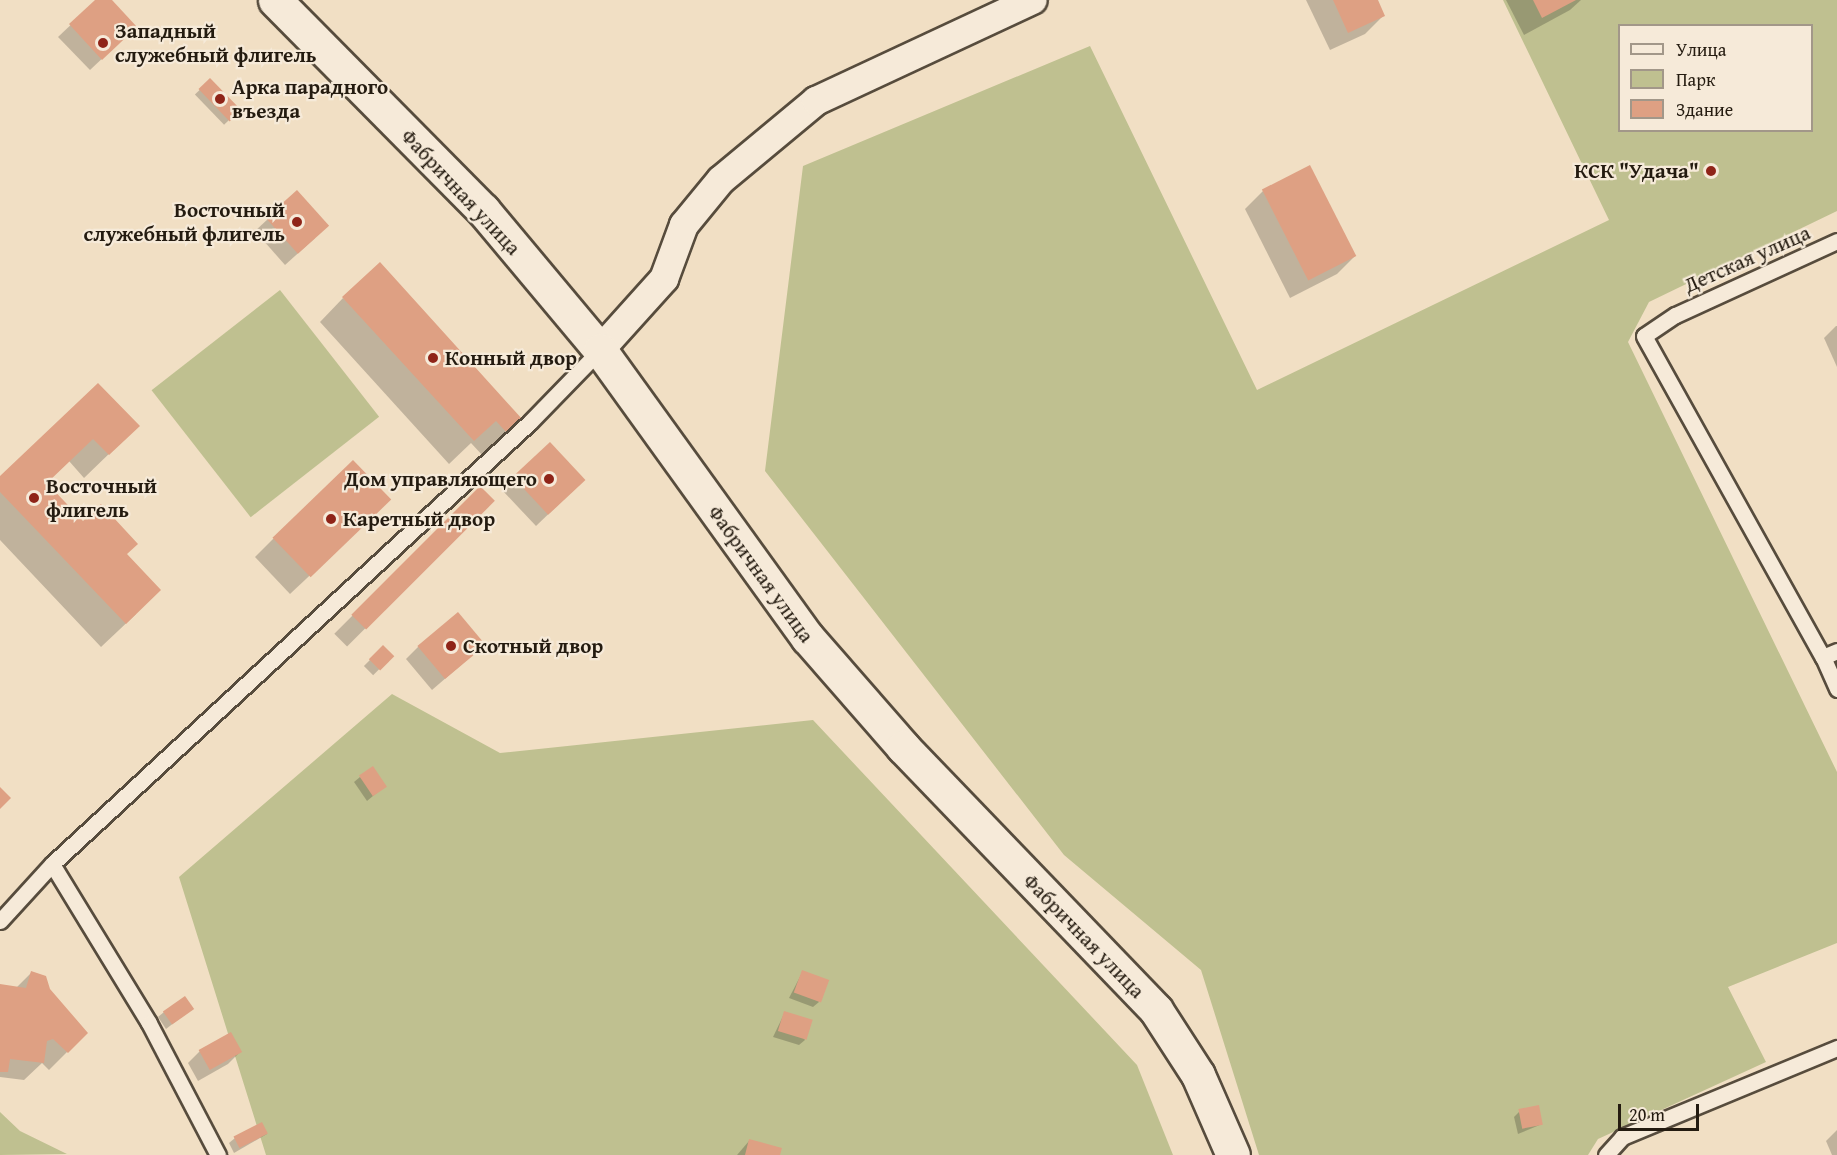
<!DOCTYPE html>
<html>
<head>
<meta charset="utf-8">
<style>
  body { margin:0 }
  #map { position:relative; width:1837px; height:1155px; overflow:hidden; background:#f1dfc4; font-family:"Gentium Book Plus",serif }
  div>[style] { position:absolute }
  .green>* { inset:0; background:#bfc090; transform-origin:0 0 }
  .shadow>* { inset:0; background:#0003; transform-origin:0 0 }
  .building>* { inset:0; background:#dea083; transform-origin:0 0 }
  .roads { filter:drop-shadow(2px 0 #574c3d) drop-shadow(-2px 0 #574c3d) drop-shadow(0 2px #574c3d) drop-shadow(0 -2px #574c3d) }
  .lane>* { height:15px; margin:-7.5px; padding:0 7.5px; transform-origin:7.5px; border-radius:7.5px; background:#f6ead9 }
  .street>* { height:28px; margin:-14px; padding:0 14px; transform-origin:14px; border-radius:14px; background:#f6ead9 }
  .secondary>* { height:33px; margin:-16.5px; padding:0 16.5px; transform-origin:16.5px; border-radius:16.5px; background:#f6ead9 }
  .dots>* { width:16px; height:16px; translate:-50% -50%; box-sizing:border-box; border:3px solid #f6ead9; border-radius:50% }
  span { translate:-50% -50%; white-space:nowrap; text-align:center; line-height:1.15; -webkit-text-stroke:4.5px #f6ead9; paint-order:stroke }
  .poi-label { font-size:21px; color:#241b10; font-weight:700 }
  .left { translate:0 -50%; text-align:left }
  .right { translate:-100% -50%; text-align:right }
  .street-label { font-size:21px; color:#241b10 }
  .legend { position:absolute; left:1618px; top:24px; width:195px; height:108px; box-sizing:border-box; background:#f6ead9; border:2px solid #a29789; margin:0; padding:8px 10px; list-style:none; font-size:18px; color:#241b10 }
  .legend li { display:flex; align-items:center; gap:12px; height:30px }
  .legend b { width:30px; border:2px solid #a29789 }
  .scale { position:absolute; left:1618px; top:1104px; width:81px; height:27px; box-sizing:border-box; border:3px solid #241b10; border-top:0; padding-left:8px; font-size:18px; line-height:21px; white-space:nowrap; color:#241b10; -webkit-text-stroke:4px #f6ead9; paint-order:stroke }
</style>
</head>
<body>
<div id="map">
  <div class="green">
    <i style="clip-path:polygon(evenodd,1503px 0,1837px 0,1837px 211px,1649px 302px,1628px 342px,1837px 772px,1837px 943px,1728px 987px,1766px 1062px,1598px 1139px,1588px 1155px,1259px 1155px,1201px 970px,1064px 855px,765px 471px,803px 166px,1090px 46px,1257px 390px,1609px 220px,1503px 0,1620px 26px,1812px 26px,1812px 130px,1620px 130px,1620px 26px)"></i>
    <i style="left:280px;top:290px;width:161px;height:163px;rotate:52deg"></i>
    <i style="clip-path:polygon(392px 694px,500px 753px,813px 720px,1137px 1065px,1173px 1155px,266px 1155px,179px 877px)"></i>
    <i style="clip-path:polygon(0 1112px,20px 1131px,67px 1154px,0 1155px)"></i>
  </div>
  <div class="shadow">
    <i style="clip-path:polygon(97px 0,110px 0,123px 39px,90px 70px,58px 37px)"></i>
    <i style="clip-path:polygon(1306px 0,1376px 0,1383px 16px,1365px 34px,1330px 50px)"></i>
    <i style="clip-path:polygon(1506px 0,1581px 0,1570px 10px,1524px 35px)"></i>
    <i style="left:210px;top:80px;width:42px;height:21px;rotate:46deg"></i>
    <i style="clip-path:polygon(1263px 191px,1355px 256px,1337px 274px,1290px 298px,1245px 209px)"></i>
    <i style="clip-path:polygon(297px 192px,315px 238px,285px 265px,255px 231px)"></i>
    <i style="clip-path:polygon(343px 298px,521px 420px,483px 456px,471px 443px,449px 464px,320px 322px)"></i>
    <i style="clip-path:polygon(1836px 326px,1837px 326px,1837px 367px,1824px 338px)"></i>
    <i style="clip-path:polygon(98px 385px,114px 449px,84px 478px,69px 461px,46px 483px,83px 523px,125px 555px,136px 614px,101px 647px,0 540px,0 478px)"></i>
    <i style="clip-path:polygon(514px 478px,584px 480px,536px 526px,502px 490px)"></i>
    <i style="left:480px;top:488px;width:18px;height:206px;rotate:45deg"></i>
    <i style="clip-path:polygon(371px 518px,290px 594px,255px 557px,273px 539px)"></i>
    <i style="clip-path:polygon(484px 645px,432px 690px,406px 659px,418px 647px)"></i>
    <i style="left:383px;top:647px;width:13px;height:27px;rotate:45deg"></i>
    <i style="clip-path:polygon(360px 777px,385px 786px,367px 801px,354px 782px)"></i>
    <i style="clip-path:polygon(803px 971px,819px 1002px,813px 1007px,789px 998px)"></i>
    <i style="clip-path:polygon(31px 973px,68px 1051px,49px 1070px,42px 1063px,24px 1080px,0 1077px,0 985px,16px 988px)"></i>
    <i style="clip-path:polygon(192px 1009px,166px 1029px,158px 1017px,164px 1012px)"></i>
    <i style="clip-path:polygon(785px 1012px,805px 1040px,799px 1045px,773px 1037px)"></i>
    <i style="clip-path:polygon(200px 1051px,240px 1052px,228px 1064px,198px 1081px,188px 1063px)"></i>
    <i style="clip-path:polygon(1520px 1111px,1542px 1124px,1518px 1134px,1514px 1117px)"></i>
    <i style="clip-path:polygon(1837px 1130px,1837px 1155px,1832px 1155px,1826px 1141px)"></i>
    <i style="clip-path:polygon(267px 1134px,234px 1153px,229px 1143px,235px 1138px)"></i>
    <i style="clip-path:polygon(749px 1141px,779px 1155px,737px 1155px)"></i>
  </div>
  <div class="building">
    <i style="clip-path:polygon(95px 0,112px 0,137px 27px,102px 60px,69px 24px)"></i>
    <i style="clip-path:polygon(1333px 0,1378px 0,1385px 16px,1348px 33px)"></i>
    <i style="clip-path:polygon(1533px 0,1576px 0,1542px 18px)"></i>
    <i style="left:210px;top:78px;width:45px;height:16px;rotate:46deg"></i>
    <i style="left:1310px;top:165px;width:102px;height:54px;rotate:63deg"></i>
    <i style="left:297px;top:190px;width:48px;height:42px;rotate:48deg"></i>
    <i style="clip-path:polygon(380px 262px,523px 420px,508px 434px,496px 421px,474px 441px,342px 297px)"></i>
    <i style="clip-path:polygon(98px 383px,140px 426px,109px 455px,93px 439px,47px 483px,83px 521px,101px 504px,138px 544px,127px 554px,161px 590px,126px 624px,0 492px,0 476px)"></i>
    <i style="left:550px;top:442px;width:52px;height:51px;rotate:47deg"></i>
    <i style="left:353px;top:460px;width:55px;height:112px;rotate:46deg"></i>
    <i style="left:480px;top:486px;width:21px;height:182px;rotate:45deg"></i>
    <i style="left:458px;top:612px;width:43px;height:53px;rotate:50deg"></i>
    <i style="left:383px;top:645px;width:16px;height:20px;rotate:45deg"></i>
    <i style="left:373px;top:766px;width:25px;height:17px;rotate:56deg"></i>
    <i style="clip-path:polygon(0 787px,11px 798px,0 809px)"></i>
    <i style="left:802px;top:970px;width:29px;height:24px;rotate:20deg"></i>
    <i style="clip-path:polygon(31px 971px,46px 976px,50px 989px,88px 1033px,68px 1053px,53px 1039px,47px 1041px,44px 1063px,10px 1059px,8px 1072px,0 1072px,0 984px,26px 988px)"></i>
    <i style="left:185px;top:996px;width:16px;height:27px;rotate:55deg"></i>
    <i style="left:784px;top:1011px;width:30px;height:21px;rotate:17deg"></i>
    <i style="left:231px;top:1032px;width:23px;height:37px;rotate:61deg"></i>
    <i style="left:1539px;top:1105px;width:20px;height:21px;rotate:79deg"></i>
    <i style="left:262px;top:1122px;width:13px;height:32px;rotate:63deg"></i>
    <i style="clip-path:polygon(749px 1139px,782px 1148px,780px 1155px,745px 1155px)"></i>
  </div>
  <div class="roads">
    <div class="lane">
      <i style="left:1837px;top:241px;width:178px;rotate:155.4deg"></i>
      <i style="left:1675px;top:315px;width:37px;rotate:146deg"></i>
      <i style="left:1644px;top:336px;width:368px;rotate:60.9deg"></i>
      <i style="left:1823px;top:657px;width:35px;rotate:66deg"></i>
      <i style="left:1823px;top:657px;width:15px;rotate:-23deg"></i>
      <i style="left:52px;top:864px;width:186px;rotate:58.6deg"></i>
      <i style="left:149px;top:1023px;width:149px;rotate:62.4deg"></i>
      <i style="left:0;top:921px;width:77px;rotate:-47.6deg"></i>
      <i style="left:52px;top:864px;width:651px;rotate:-42.76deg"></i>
      <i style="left:530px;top:422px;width:100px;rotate:-45.8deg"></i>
      <i style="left:1606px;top:1155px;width:24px;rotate:-48deg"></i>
      <i style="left:1622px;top:1137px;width:233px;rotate:-22.5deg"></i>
    </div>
    <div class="street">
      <i style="left:600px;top:350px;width:96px;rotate:-48deg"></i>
      <i style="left:664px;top:279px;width:58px;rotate:-69.7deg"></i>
      <i style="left:684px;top:225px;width:58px;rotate:-50.6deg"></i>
      <i style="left:721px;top:180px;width:124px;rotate:-39.7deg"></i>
      <i style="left:816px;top:101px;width:239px;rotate:-25deg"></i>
    </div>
    <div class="secondary">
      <i style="left:275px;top:0;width:296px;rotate:45.3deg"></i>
      <i style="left:483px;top:210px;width:182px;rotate:50.1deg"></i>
      <i style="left:600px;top:350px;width:355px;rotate:54.2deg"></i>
      <i style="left:808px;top:638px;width:145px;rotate:48.9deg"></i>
      <i style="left:903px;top:747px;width:365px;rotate:46.1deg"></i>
      <i style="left:1156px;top:1010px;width:77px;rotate:57.1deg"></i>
      <i style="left:1198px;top:1075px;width:87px;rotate:66.4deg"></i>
    </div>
  </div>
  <div class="dots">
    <i style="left:103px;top:43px;background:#8f2418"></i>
    <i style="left:220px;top:99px;background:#8f2418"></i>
    <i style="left:1711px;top:171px;background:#8f2418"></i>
    <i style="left:297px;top:222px;background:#8f2418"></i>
    <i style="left:433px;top:358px;background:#8f2418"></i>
    <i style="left:549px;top:479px;background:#8f2418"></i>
    <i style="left:34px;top:498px;background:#8f2418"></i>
    <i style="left:331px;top:519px;background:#8f2418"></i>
    <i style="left:451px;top:646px;background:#8f2418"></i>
  </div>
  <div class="poi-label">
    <span class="left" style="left:115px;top:43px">Западный<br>служебный флигель</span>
    <span class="left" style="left:232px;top:99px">Арка парадного<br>въезда</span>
    <span class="right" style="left:1699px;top:171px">КСК "Удача"</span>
    <span class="right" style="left:285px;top:222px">Восточный<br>служебный флигель</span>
    <span class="left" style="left:445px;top:358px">Конный двор</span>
    <span class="right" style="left:537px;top:479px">Дом управляющего</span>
    <span class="left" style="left:46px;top:498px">Восточный<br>флигель</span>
    <span class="left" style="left:343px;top:519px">Каретный двор</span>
    <span class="left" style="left:463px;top:646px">Скотный двор</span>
  </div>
  <div class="street-label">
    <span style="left:461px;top:192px;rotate:47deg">Фабричная улица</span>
    <span style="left:1747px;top:259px;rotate:-24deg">Детская улица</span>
    <span style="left:761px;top:574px;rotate:54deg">Фабричная улица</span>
    <span style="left:1084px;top:936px;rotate:46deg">Фабричная улица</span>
  </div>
  <ul class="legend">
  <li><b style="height:8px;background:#f6ead9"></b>Улица</li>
  <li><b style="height:16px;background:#bfc090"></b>Парк</li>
  <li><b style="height:16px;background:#dea083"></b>Здание</li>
  </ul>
  <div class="scale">20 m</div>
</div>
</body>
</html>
